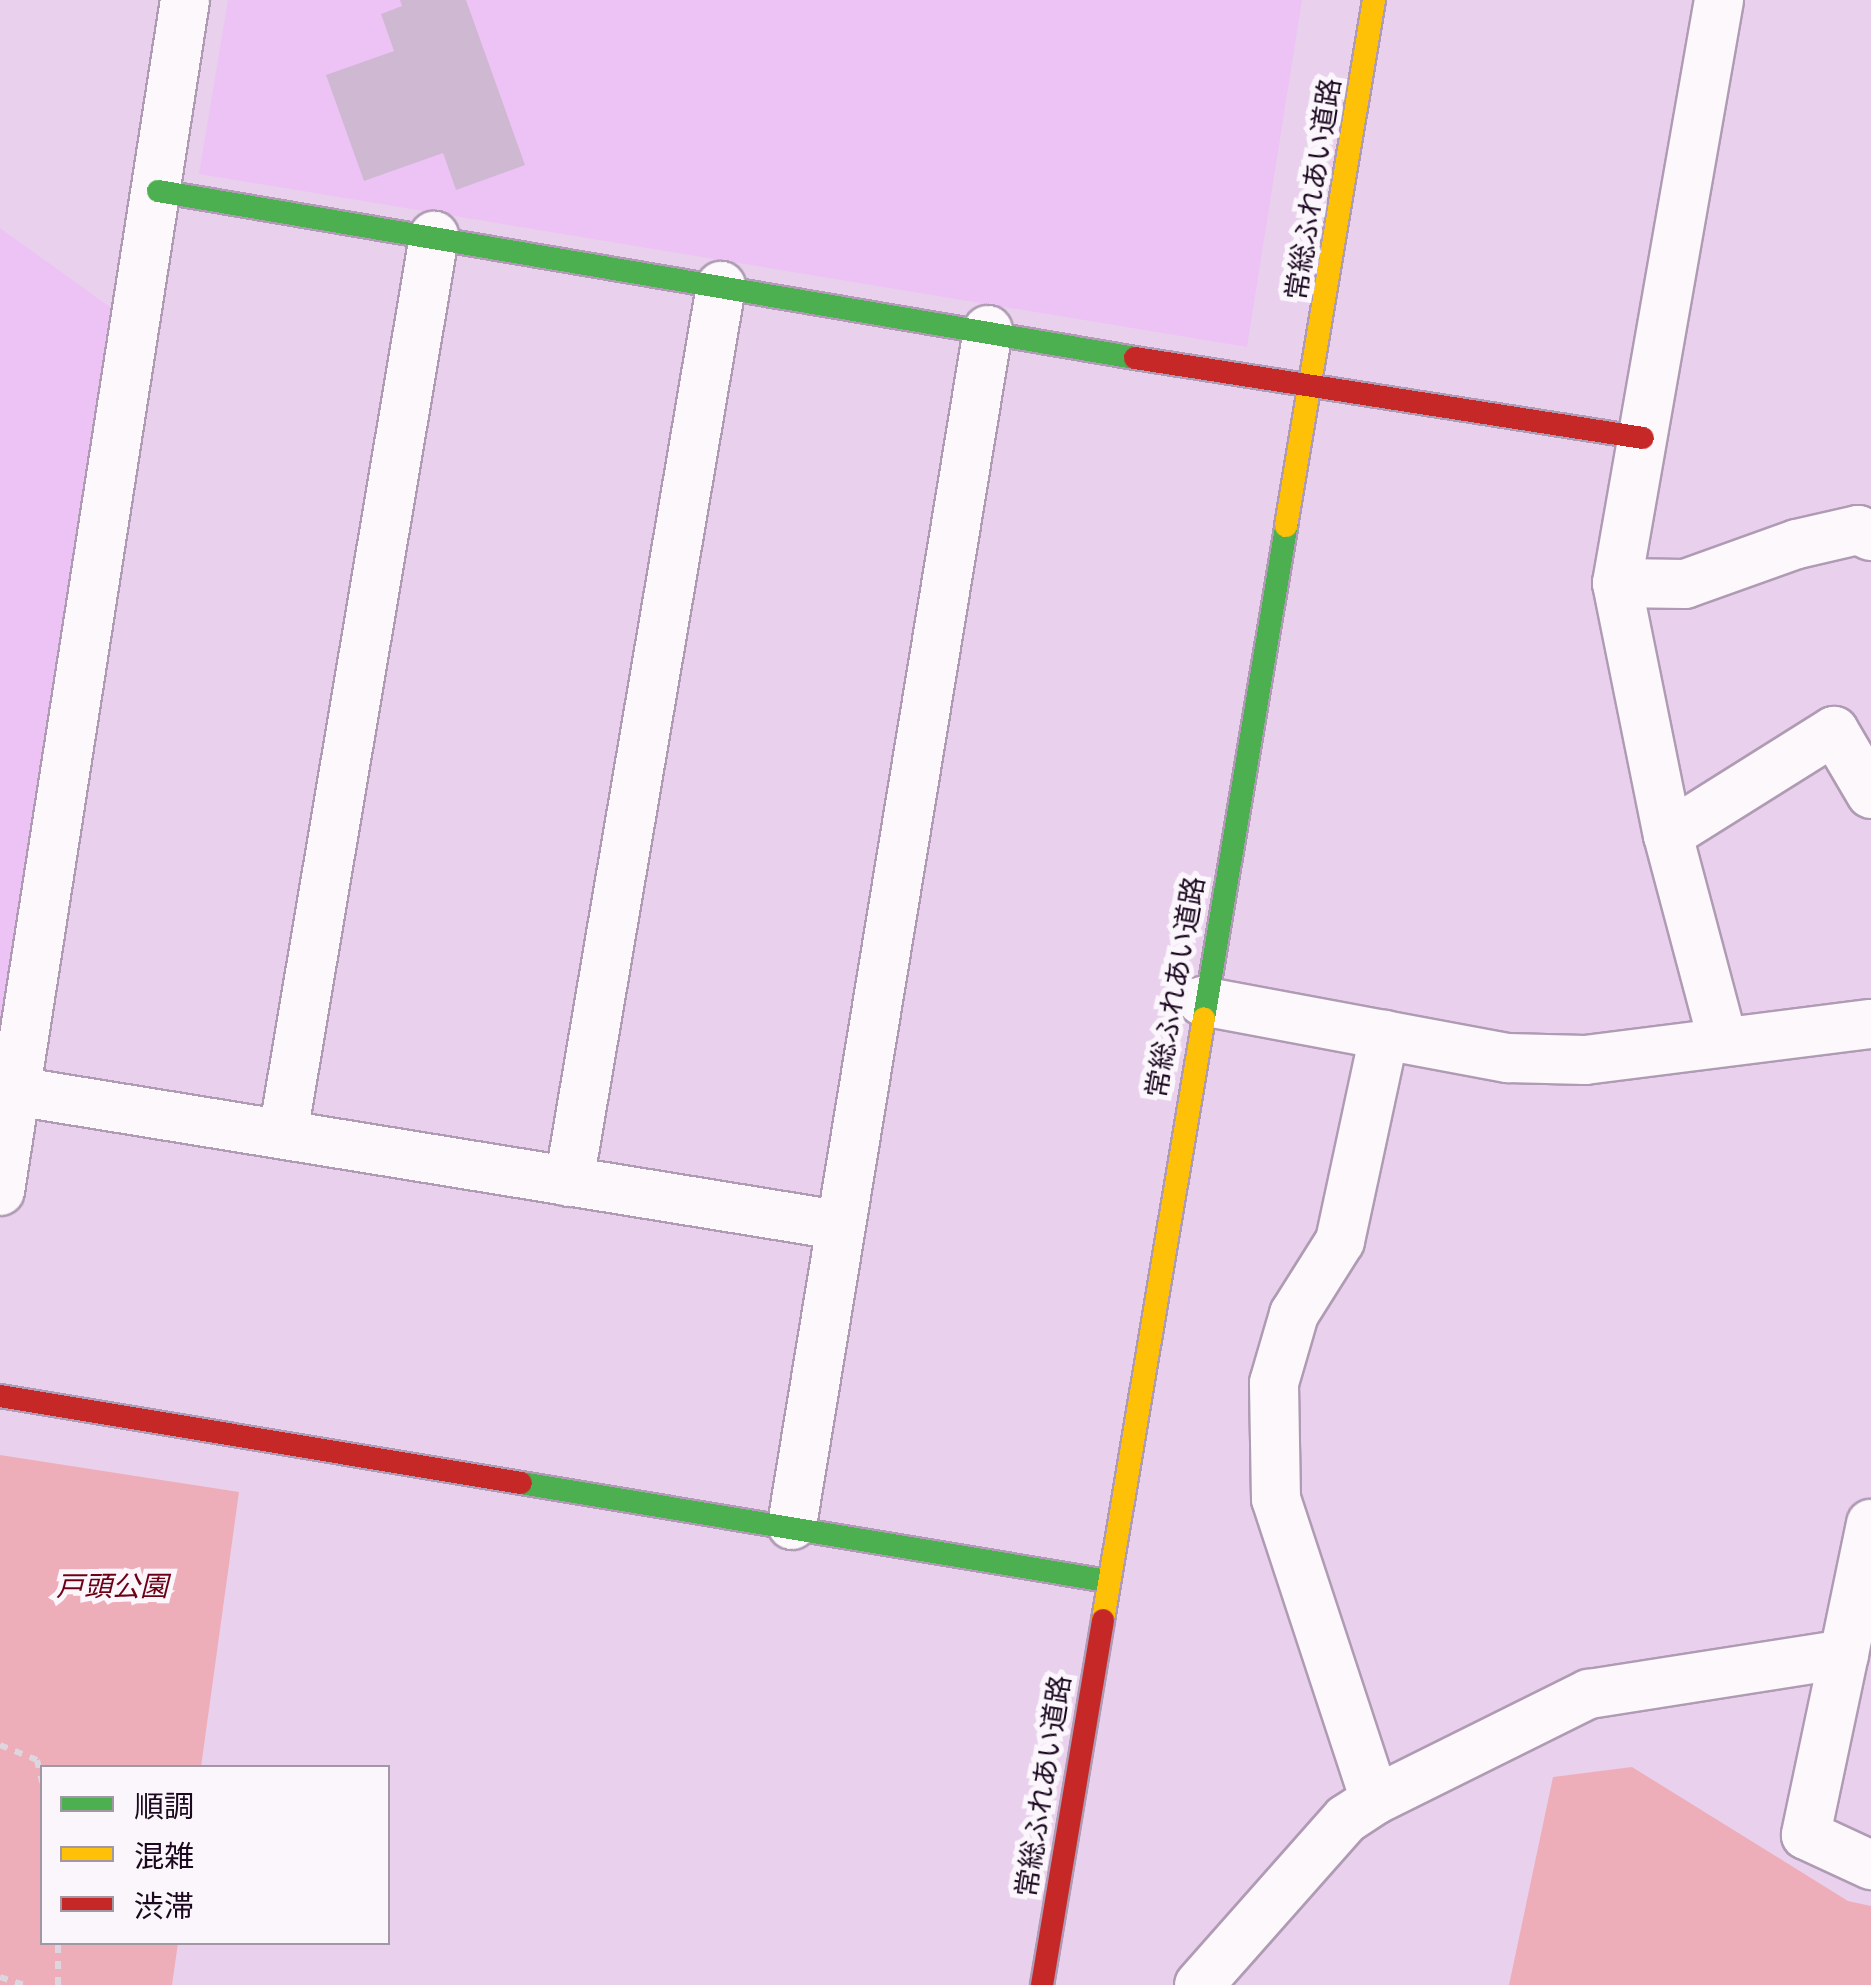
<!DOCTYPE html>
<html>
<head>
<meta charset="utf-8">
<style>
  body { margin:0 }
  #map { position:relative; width:1871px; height:1985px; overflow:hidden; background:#e9d1ed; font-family:Merriweather,"Noto Sans JP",serif }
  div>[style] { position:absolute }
  .built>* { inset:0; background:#edc2f5 }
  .green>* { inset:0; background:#eeaeb9 }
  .building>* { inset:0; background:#cfb9d2 }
  .path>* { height:6px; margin-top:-3px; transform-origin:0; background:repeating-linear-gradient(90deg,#ddd6df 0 8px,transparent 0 16px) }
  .roads { filter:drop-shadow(2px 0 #af9bb3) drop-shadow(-2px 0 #af9bb3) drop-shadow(0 2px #af9bb3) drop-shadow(0 -2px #af9bb3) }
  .street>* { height:48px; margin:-24px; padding:0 24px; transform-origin:24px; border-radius:24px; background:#fcf8fc }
  .fast>* { height:22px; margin:-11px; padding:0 11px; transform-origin:11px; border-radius:11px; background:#4caf50 }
  .slow>* { height:22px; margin:-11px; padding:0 11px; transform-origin:11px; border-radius:11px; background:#ffc107 }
  .jam>* { height:22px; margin:-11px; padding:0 11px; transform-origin:11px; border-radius:11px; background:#c62828 }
  span { translate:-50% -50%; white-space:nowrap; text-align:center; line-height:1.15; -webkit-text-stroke:10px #fbf5fc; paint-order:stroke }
  .street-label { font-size:28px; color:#1c0920 }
  .park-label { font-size:28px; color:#6d0014; font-style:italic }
  .legend { position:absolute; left:40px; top:1765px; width:350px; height:180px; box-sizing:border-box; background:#fbf5fc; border:2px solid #a297a4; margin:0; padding:12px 18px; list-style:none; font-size:30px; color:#1c0920 }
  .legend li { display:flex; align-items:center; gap:20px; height:50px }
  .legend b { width:50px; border:2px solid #a297a4 }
</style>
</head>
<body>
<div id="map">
  <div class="built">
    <i style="clip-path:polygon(228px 0,1302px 0,1247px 347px,199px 174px)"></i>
    <i style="clip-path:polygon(0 228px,117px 312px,0 1029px)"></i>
  </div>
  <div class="green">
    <i style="clip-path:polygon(0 1455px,239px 1492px,201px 1767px,42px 1768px,42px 1942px,178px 1943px,172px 1985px,0 1985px)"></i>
    <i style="clip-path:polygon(1632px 1767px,1848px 1901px,1871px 1906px,1871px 1985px,1509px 1985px,1553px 1777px)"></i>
  </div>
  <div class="building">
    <i style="clip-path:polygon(400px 0,466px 0,525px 165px,456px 190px,443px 153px,364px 181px,326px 75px,394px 51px,381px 14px,402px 6px)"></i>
  </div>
  <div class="path">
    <i style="left:0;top:1745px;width:40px;rotate:22deg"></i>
    <i style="left:37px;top:1760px;width:23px;rotate:77deg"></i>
    <i style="left:0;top:1977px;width:26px;rotate:18deg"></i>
    <i style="left:58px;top:1985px;width:43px;rotate:-90deg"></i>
  </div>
  <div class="roads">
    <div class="street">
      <i style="left:1719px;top:0;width:592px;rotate:99.92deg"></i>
      <i style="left:1617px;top:583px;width:257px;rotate:78.6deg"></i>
      <i style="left:1668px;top:835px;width:213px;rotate:75.1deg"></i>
      <i style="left:1617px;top:583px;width:68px;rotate:0.8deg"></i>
      <i style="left:1685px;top:584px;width:119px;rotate:-19.7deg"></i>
      <i style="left:1797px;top:544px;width:63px;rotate:-12.9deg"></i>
      <i style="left:1858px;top:530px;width:14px;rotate:25deg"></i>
      <i style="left:1668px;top:835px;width:196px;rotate:-32.1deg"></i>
      <i style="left:1834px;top:731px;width:73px;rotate:59.6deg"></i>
      <i style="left:1202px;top:1001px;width:311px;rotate:10.6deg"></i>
      <i style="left:1508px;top:1058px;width:77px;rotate:1.5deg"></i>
      <i style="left:1585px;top:1060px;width:288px;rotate:-7.2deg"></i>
      <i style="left:15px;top:1091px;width:834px;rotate:9.25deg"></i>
      <i style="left:283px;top:1134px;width:911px;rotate:-80.45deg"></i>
      <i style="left:569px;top:1182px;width:909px;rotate:-80.37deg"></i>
      <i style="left:0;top:1191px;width:1205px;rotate:-81.17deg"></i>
      <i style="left:792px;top:1525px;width:1211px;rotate:-80.69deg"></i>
      <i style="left:1844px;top:1654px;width:185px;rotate:101.9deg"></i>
      <i style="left:1806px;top:1835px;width:72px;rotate:24.8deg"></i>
      <i style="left:1375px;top:1800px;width:317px;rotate:-108.2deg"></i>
      <i style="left:1276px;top:1499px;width:116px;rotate:-91deg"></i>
      <i style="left:1274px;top:1383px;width:72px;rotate:-73.8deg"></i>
      <i style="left:1294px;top:1314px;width:86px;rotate:-57.8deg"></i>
      <i style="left:1340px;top:1241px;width:211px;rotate:-77.9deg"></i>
      <i style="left:1199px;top:1985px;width:222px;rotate:-48.5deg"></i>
      <i style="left:1346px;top:1819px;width:35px;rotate:-33deg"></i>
      <i style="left:1375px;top:1800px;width:239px;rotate:-26.4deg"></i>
      <i style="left:1589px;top:1694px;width:258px;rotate:-8.9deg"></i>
      <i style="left:1844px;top:1654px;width:133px;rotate:-78.3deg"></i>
    </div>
    <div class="fast">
      <i style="left:158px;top:191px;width:991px;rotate:9.7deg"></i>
      <i style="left:1204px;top:1018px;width:499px;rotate:-80.5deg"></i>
      <i style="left:521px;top:1483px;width:594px;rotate:9.49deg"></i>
    </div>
    <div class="slow">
      <i style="left:1286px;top:526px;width:533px;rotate:-80.5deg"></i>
      <i style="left:1103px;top:1620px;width:610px;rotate:-80.48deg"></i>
    </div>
    <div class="jam">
      <i style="left:1135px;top:358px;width:514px;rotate:8.95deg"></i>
      <i style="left:0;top:1396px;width:528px;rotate:9.48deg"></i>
      <i style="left:1042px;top:1985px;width:370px;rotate:-80.5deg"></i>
    </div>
  </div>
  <div class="street-label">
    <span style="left:1313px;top:189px;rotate:-81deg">常総ふれあい道路</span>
    <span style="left:1175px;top:987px;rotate:-80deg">常総ふれあい道路</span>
    <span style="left:1043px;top:1786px;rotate:-81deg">常総ふれあい道路</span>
  </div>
  <div class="park-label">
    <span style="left:112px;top:1586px">戸頭公園</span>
  </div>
  <ul class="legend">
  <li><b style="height:12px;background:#4caf50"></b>順調</li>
  <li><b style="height:12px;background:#ffc107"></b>混雑</li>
  <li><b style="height:12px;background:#c62828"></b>渋滞</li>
  </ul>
</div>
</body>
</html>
